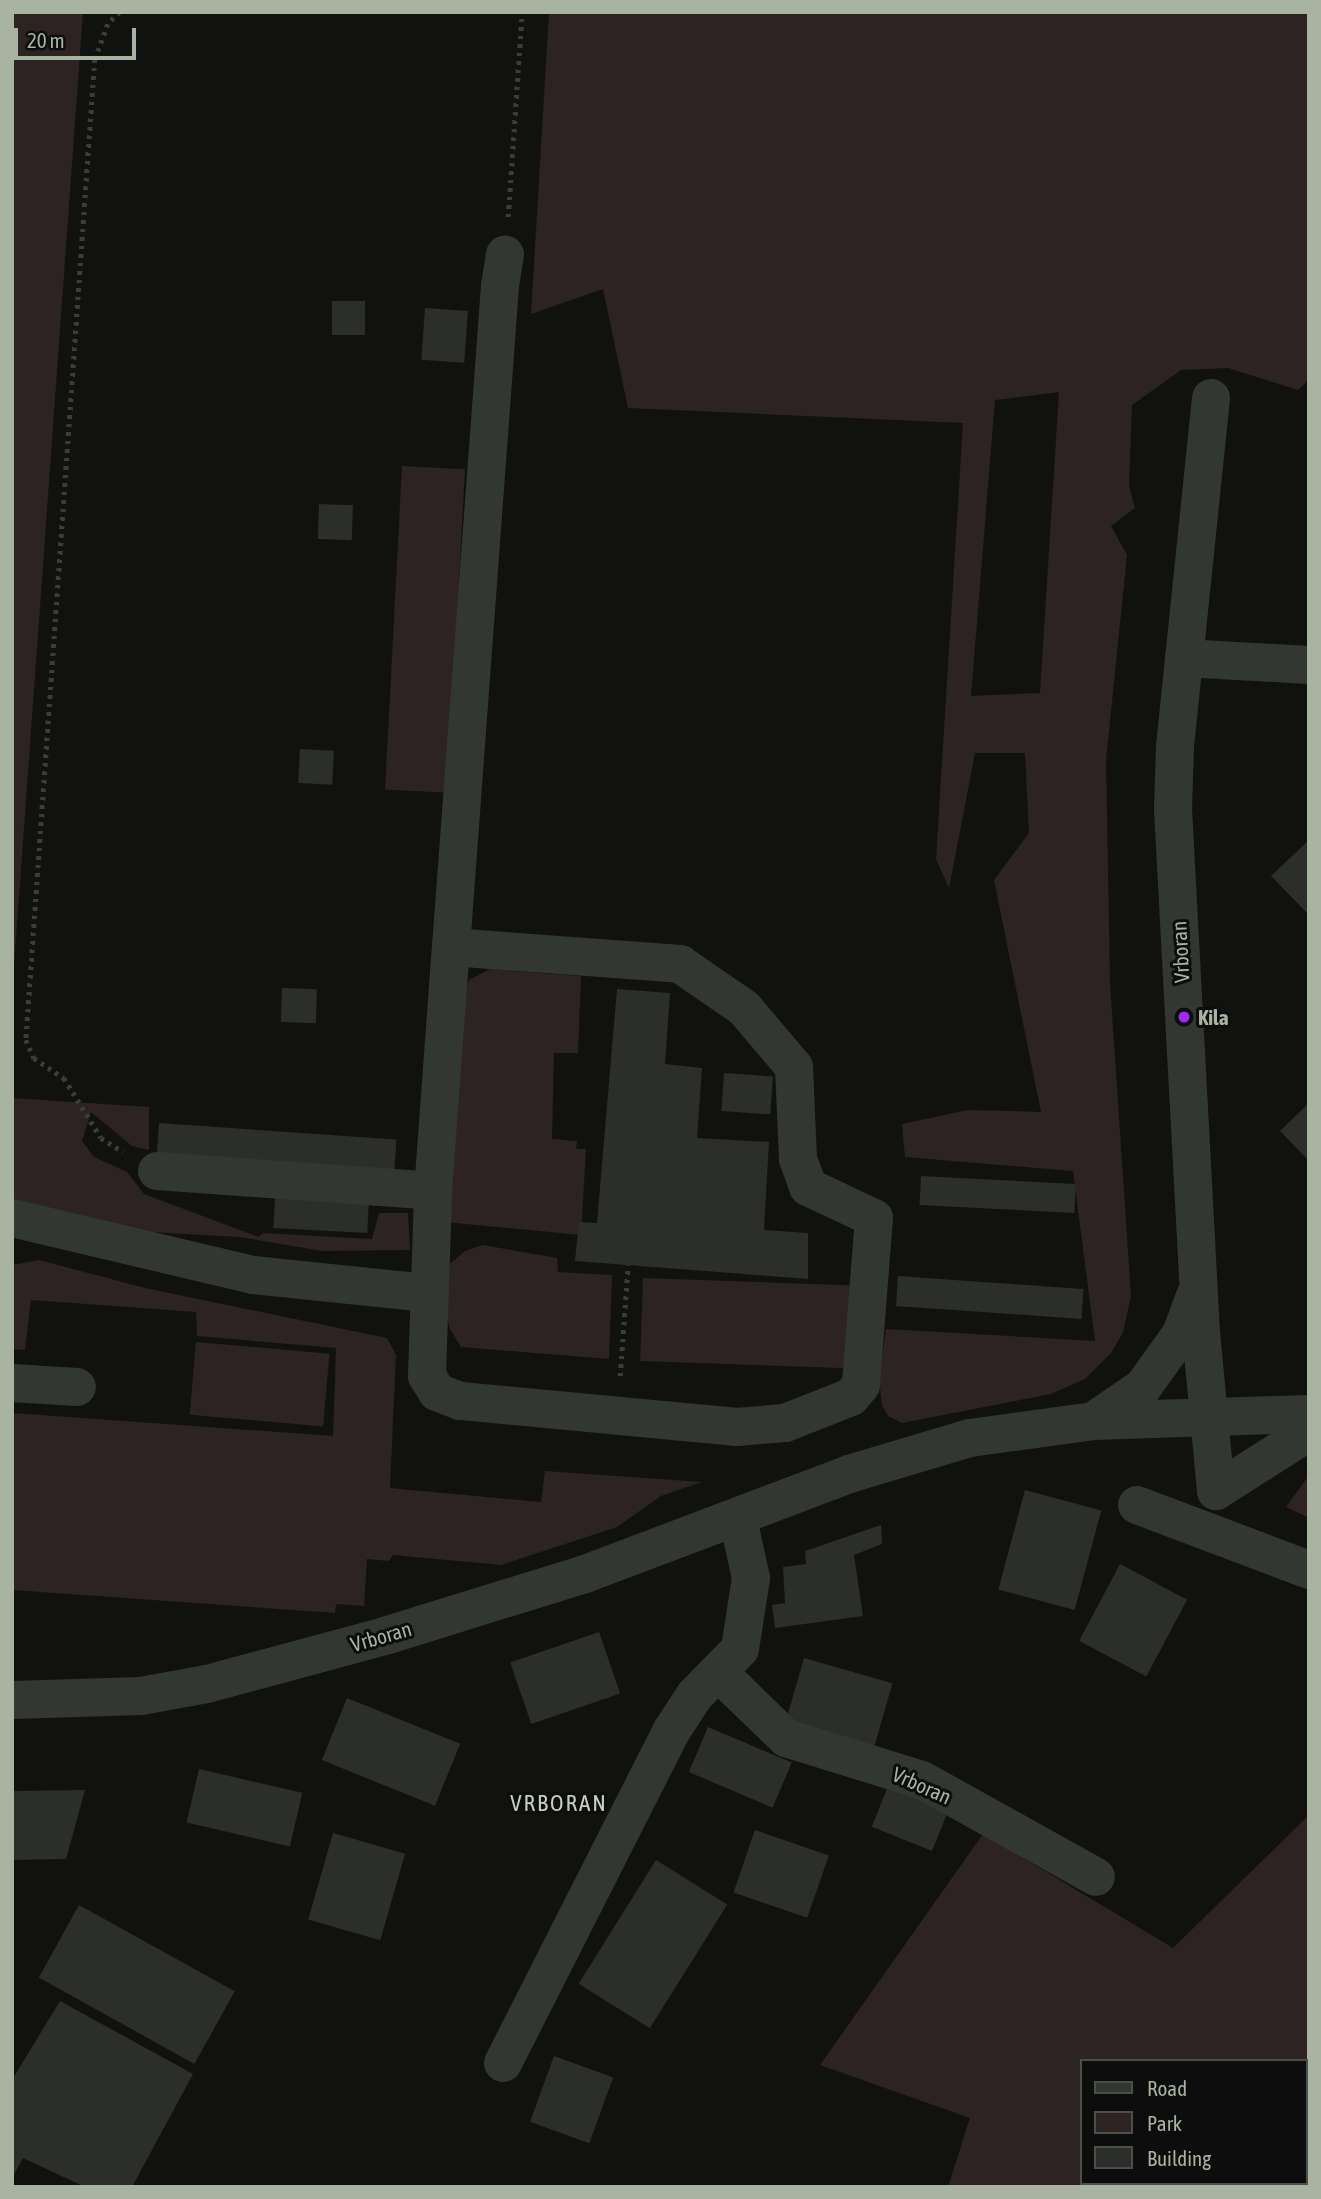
<!DOCTYPE html>
<html>
<head>
<meta charset="utf-8">
<style>
  body { margin:0 }
  #map { position:relative; width:1321px; height:2199px; overflow:hidden; background:#111210; font-family:"Asap Condensed",sans-serif }
  div>[style] { position:absolute }
  .green>* { inset:0; background:#2d2323; transform-origin:0 0 }
  .building>* { inset:0; background:#2c2e2b; transform-origin:0 0 }
  .path>* { height:4.5px; margin-top:-2.25px; transform-origin:0; background:repeating-linear-gradient(90deg,#3a3e37 0 3.5px,transparent 0 8.5px) }
  .minor>* { height:38px; margin:-19px; padding:0 19px; transform-origin:19px; border-radius:19px; background:#333731 }
  .dots>* { width:19px; height:19px; translate:-50% -50%; box-sizing:border-box; border:4px solid #0c0d0c; border-radius:50% }
  span { translate:-50% -50%; white-space:nowrap; text-align:center; line-height:1.15; -webkit-text-stroke:6px #0c0d0c; paint-order:stroke }
  .street-label { font-size:21px; color:#a8b3a1 }
  .poi-label { font-size:21px; color:#a8b3a1; font-weight:700 }
  .left { translate:0 -50%; text-align:left }
  .neighbourhood-label { font-size:23px; color:#c6cfc2; letter-spacing:2px }
  .frame { position:absolute; inset:0; border:14px solid #a8b3a1; pointer-events:none }
  .legend { position:absolute; left:1080px; top:2059px; width:228px; height:126px; box-sizing:border-box; background:#0c0d0c; border:2px solid #4a4f48; margin:0; padding:9px 12px; list-style:none; font-size:21px; color:#a8b3a1 }
  .legend li { display:flex; align-items:center; gap:14px; height:35px }
  .legend b { width:35px; border:2px solid #4a4f48 }
  .scale { position:absolute; left:14px; top:28px; width:122px; height:32px; box-sizing:border-box; border:4px solid #a8b3a1; border-top:0; padding-left:9px; font-size:21px; line-height:24px; white-space:nowrap; color:#a8b3a1; -webkit-text-stroke:5px #0c0d0c; paint-order:stroke }
</style>
</head>
<body>
<div id="map">
  <div class="green">
    <i style="clip-path:polygon(12px 12px,83px 12px,12px 994px)"></i>
    <i style="clip-path:polygon(evenodd,549px 12px,1309px 12px,1309px 379px,1298px 390px,1228px 368px,1181px 370px,1132px 405px,1129px 486px,1135px 508px,1111px 526px,1127px 555px,1106px 760px,1110px 983px,1131px 1296px,1123px 1332px,1111px 1353px,1085px 1379px,1051px 1394px,902px 1423px,888px 1416px,882px 1405px,879px 1379px,886px 1329px,1095px 1341px,1073px 1171px,905px 1157px,902px 1124px,968px 1110px,1041px 1112px,994px 880px,1029px 833px,1025px 753px,975px 753px,949px 888px,936px 859px,963px 423px,628px 408px,603px 289px,531px 314px,549px 12px,1059px 392px,1040px 693px,971px 696px,995px 400px,1059px 392px)"></i>
    <i style="left:402px;top:466px;width:63px;height:324px;rotate:3deg"></i>
    <i style="clip-path:polygon(490px 969px,581px 976px,578px 1053px,554px 1053px,552px 1139px,577px 1141px,576px 1149px,586px 1149px,581px 1235px,445px 1222px,463px 999px,469px 980px)"></i>
    <i style="clip-path:polygon(12px 1098px,149px 1107px,149px 1150px,132px 1146px,91px 1112px,82px 1141px,94px 1157px,127px 1172px,144px 1194px,259px 1237px,263px 1233px,372px 1239px,379px 1213px,408px 1213px,410px 1250px,322px 1251px,240px 1237px,132px 1231px,12px 1203px)"></i>
    <i style="clip-path:polygon(483px 1245px,557px 1258px,558px 1272px,612px 1275px,609px 1359px,461px 1347px,450px 1329px,443px 1302px,444px 1269px,465px 1251px)"></i>
    <i style="clip-path:polygon(39px 1260px,145px 1288px,387px 1338px,396px 1355px,390px 1488px,541px 1502px,545px 1471px,702px 1482px,661px 1496px,617px 1527px,501px 1565px,393px 1555px,389px 1561px,367px 1559px,364px 1606px,336px 1604px,335px 1613px,12px 1590px,12px 1413px,333px 1436px,336px 1348px,197px 1336px,196px 1312px,31px 1300px,25px 1350px,12px 1349px,12px 1265px)"></i>
    <i style="left:643px;top:1278px;width:207px;height:83px;rotate:2deg"></i>
    <i style="left:196px;top:1342px;width:134px;height:73px;rotate:5deg"></i>
    <i style="clip-path:polygon(1309px 1475px,1309px 1518px,1286px 1507px)"></i>
    <i style="clip-path:polygon(evenodd,1309px 1815px,1309px 2187px,948px 2187px,970px 2118px,820px 2065px,983px 1834px,1173px 1948px,1309px 1815px,1081px 2061px,1305px 2061px,1305px 2183px,1081px 2183px,1081px 2061px)"></i>
  </div>
  <div class="building">
    <i style="left:332px;top:301px;width:33px;height:34px"></i>
    <i style="left:425px;top:308px;width:43px;height:52px;rotate:4deg"></i>
    <i style="left:319px;top:504px;width:34px;height:35px;rotate:2deg"></i>
    <i style="left:300px;top:749px;width:34px;height:34px;rotate:3deg"></i>
    <i style="clip-path:polygon(1309px 840px,1309px 915px,1271px 876px)"></i>
    <i style="left:282px;top:988px;width:35px;height:34px;rotate:2deg"></i>
    <i style="clip-path:polygon(617px 989px,670px 993px,665px 1064px,702px 1068px,697px 1138px,769px 1142px,764px 1230px,808px 1233px,808px 1279px,575px 1261px,579px 1222px,597px 1223px)"></i>
    <i style="left:724px;top:1073px;width:49px;height:38px;rotate:4deg"></i>
    <i style="clip-path:polygon(1309px 1103px,1309px 1161px,1280px 1131px)"></i>
    <i style="left:159px;top:1123px;width:238px;height:32px;rotate:4deg"></i>
    <i style="left:921px;top:1176px;width:155px;height:29px;rotate:3deg"></i>
    <i style="left:275px;top:1197px;width:94px;height:31px;rotate:3deg"></i>
    <i style="left:898px;top:1276px;width:186px;height:30px;rotate:4deg"></i>
    <i style="left:1025px;top:1490px;width:79px;height:103px;rotate:15deg"></i>
    <i style="clip-path:polygon(881px 1525px,882px 1544px,854px 1555px,863px 1616px,775px 1628px,772px 1605px,785px 1603px,783px 1567px,806px 1564px,805px 1551px)"></i>
    <i style="left:1120px;top:1564px;width:76px;height:87px;rotate:28deg"></i>
    <i style="left:599px;top:1632px;width:65px;height:94px;rotate:71deg"></i>
    <i style="left:804px;top:1658px;width:92px;height:71px;rotate:16deg"></i>
    <i style="left:347px;top:1698px;width:122px;height:67px;rotate:22deg"></i>
    <i style="left:708px;top:1727px;width:91px;height:49px;rotate:23deg"></i>
    <i style="left:199px;top:1769px;width:106px;height:55px;rotate:13deg"></i>
    <i style="left:889px;top:1784px;width:65px;height:46px;rotate:22deg"></i>
    <i style="clip-path:polygon(85px 1790px,66px 1859px,12px 1860px,12px 1791px)"></i>
    <i style="left:755px;top:1830px;width:78px;height:66px;rotate:19deg"></i>
    <i style="left:333px;top:1833px;width:75px;height:90px;rotate:16deg"></i>
    <i style="left:656px;top:1860px;width:84px;height:146px;rotate:32deg"></i>
    <i style="left:79px;top:1905px;width:178px;height:83px;rotate:29deg"></i>
    <i style="clip-path:polygon(60px 2001px,193px 2074px,132px 2187px,85px 2187px,23px 2158px,12px 2178px,12px 2080px)"></i>
    <i style="left:554px;top:2056px;width:63px;height:70px;rotate:20deg"></i>
  </div>
  <div class="path">
    <i style="left:120px;top:12px;width:17px;rotate:135deg"></i>
    <i style="left:108px;top:24px;width:37px;rotate:110deg"></i>
    <i style="left:95px;top:59px;width:983px;rotate:94.02deg"></i>
    <i style="left:26px;top:1040px;width:20px;rotate:66deg"></i>
    <i style="left:34px;top:1058px;width:36px;rotate:34deg"></i>
    <i style="left:64px;top:1078px;width:70px;rotate:58.3deg"></i>
    <i style="left:101px;top:1138px;width:26px;rotate:32deg"></i>
    <i style="left:508px;top:217px;width:205px;rotate:-86.1deg"></i>
    <i style="left:620px;top:1376px;width:111px;rotate:-85.9deg"></i>
  </div>
  <div class="minor">
    <i style="left:1211px;top:398px;width:350px;rotate:95.9deg"></i>
    <i style="left:1175px;top:746px;width:63px;rotate:91.8deg"></i>
    <i style="left:1173px;top:809px;width:524px;rotate:86.94deg"></i>
    <i style="left:1201px;top:1332px;width:160px;rotate:84.6deg"></i>
    <i style="left:1216px;top:1491px;width:110px;rotate:-32.4deg"></i>
    <i style="left:1184px;top:658px;width:125px;rotate:3.2deg"></i>
    <i style="left:451px;top:947px;width:230px;rotate:4.2deg"></i>
    <i style="left:680px;top:964px;width:78px;rotate:34.5deg"></i>
    <i style="left:744px;top:1008px;width:77px;rotate:49.7deg"></i>
    <i style="left:794px;top:1067px;width:92px;rotate:87.5deg"></i>
    <i style="left:798px;top:1159px;width:30px;rotate:70deg"></i>
    <i style="left:808px;top:1187px;width:73px;rotate:25.2deg"></i>
    <i style="left:874px;top:1218px;width:168px;rotate:94.5deg"></i>
    <i style="left:861px;top:1385px;width:16px;rotate:130deg"></i>
    <i style="left:851px;top:1397px;width:71px;rotate:158.5deg"></i>
    <i style="left:785px;top:1423px;width:48px;rotate:175.2deg"></i>
    <i style="left:737px;top:1427px;width:278px;rotate:-174.6deg"></i>
    <i style="left:460px;top:1401px;width:25px;rotate:-159deg"></i>
    <i style="left:437px;top:1392px;width:19px;rotate:-122deg"></i>
    <i style="left:427px;top:1376px;width:185px;rotate:-88.1deg"></i>
    <i style="left:433px;top:1191px;width:245px;rotate:-85.8deg"></i>
    <i style="left:451px;top:947px;width:663px;rotate:-85.76deg"></i>
    <i style="left:500px;top:286px;width:32px;rotate:-81deg"></i>
    <i style="left:157px;top:1171px;width:277px;rotate:4.1deg"></i>
    <i style="left:12px;top:1218px;width:248px;rotate:13.3deg"></i>
    <i style="left:253px;top:1275px;width:175px;rotate:5.9deg"></i>
    <i style="left:12px;top:1383px;width:65px;rotate:3.5deg"></i>
    <i style="left:1095px;top:1420px;width:58px;rotate:-34.5deg"></i>
    <i style="left:1143px;top:1387px;width:65px;rotate:-54.4deg"></i>
    <i style="left:1181px;top:1334px;width:40px;rotate:-69.8deg"></i>
    <i style="left:1137px;top:1505px;width:184px;rotate:20.7deg"></i>
    <i style="left:718px;top:1672px;width:95px;rotate:44.1deg"></i>
    <i style="left:786px;top:1738px;width:142px;rotate:17.2deg"></i>
    <i style="left:922px;top:1780px;width:199px;rotate:29.1deg"></i>
    <i style="left:12px;top:1700px;width:129px;rotate:-1.8deg"></i>
    <i style="left:141px;top:1696px;width:67px;rotate:-10.3deg"></i>
    <i style="left:207px;top:1684px;width:188px;rotate:-15.1deg"></i>
    <i style="left:388px;top:1635px;width:206px;rotate:-17.2deg"></i>
    <i style="left:585px;top:1574px;width:282px;rotate:-20.7deg"></i>
    <i style="left:849px;top:1474px;width:126px;rotate:-16.6deg"></i>
    <i style="left:970px;top:1438px;width:125px;rotate:-7.8deg"></i>
    <i style="left:1094px;top:1421px;width:215px;rotate:-1.9deg"></i>
    <i style="left:503px;top:2063px;width:373px;rotate:-63.1deg"></i>
    <i style="left:672px;top:1730px;width:42px;rotate:-56.7deg"></i>
    <i style="left:695px;top:1695px;width:64px;rotate:-45.6deg"></i>
    <i style="left:740px;top:1649px;width:72px;rotate:-81.2deg"></i>
    <i style="left:751px;top:1578px;width:60px;rotate:-102.4deg"></i>
  </div>
  <div class="dots">
    <i style="left:1184px;top:1017px;background:#a426f5"></i>
  </div>
  <div class="street-label">
    <span style="left:1180px;top:952px;rotate:-93deg">Vrboran</span>
    <span style="left:381px;top:1636px;rotate:-16deg">Vrboran</span>
    <span style="left:922px;top:1785px;rotate:24deg">Vrboran</span>
  </div>
  <div class="poi-label">
    <span class="left" style="left:1198px;top:1017px">Kila</span>
  </div>
  <div class="neighbourhood-label">
    <span style="left:559px;top:1803px">VRBORAN</span>
  </div>
  <div class="frame"></div>
  <ul class="legend">
  <li><b style="height:9px;background:#333731"></b>Road</li>
  <li><b style="height:19px;background:#2d2323"></b>Park</li>
  <li><b style="height:19px;background:#2c2e2b"></b>Building</li>
  </ul>
  <div class="scale">20 m</div>
</div>
</body>
</html>
